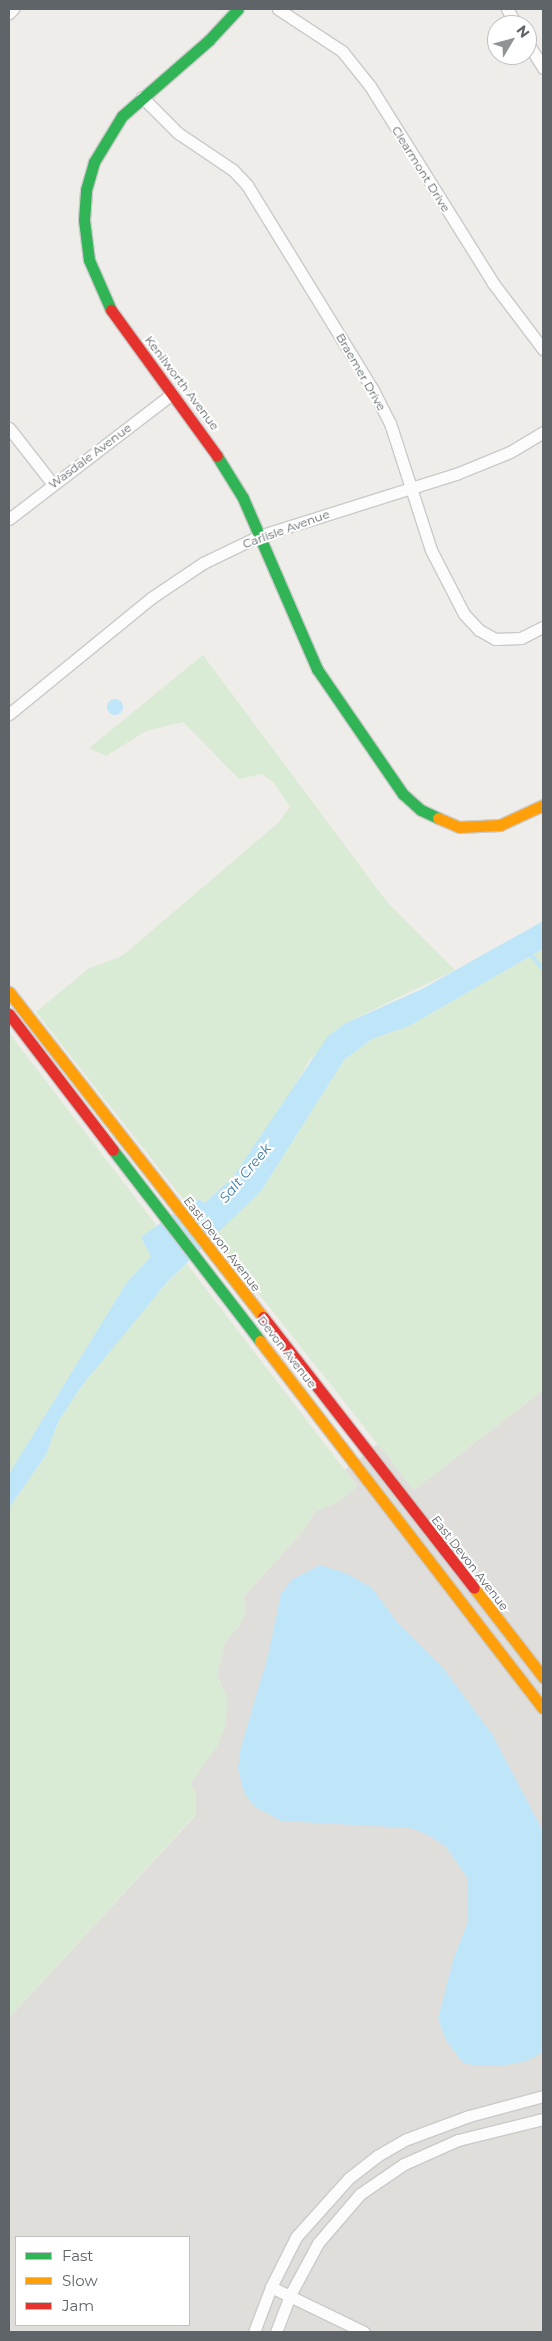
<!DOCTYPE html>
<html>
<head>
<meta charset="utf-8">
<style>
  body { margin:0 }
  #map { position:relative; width:552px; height:2341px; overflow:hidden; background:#efede9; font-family:Montserrat,sans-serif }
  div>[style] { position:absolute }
  .industrial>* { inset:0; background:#e0deda }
  .green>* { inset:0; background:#d9ebd4 }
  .water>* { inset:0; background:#bee6f8 }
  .round { border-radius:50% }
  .stream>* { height:4px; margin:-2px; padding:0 2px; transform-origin:2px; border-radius:2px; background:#bee6f8 }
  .roads { filter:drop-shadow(1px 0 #cacaca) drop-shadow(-1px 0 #cacaca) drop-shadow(0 1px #cacaca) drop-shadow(0 -1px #cacaca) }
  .street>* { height:11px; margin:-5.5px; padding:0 5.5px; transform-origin:5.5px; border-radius:5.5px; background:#fdfcfc }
  .fast>* { height:11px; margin:-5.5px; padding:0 5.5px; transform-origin:5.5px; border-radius:5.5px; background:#30b455 }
  .slow>* { height:11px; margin:-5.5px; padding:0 5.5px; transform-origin:5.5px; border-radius:5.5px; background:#ff9f0a }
  .jam>* { height:11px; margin:-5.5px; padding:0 5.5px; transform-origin:5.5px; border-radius:5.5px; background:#e5322d }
  span { translate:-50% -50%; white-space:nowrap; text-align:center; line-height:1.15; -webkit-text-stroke:4px #fff; paint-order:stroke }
  .street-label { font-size:12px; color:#5e6468 }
  .water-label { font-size:14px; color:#3a7ba5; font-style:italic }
  .frame { position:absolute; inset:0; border:10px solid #5e6468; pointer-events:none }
  .legend { position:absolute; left:15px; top:2236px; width:175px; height:90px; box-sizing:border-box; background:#fff; border:1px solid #bfc1c3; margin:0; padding:6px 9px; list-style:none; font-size:15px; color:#5e6468 }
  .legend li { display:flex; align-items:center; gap:10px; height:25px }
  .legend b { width:25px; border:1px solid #bfc1c3 }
  .north { position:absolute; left:487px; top:15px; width:50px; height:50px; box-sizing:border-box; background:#fff; border:1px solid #bfc1c3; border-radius:50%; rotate:53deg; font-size:14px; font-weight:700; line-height:20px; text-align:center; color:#5e6468 }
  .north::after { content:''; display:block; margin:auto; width:18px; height:22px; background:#919495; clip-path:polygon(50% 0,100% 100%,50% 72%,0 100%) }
</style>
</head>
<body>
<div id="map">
  <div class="industrial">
    <i style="clip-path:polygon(evenodd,543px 1390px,543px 2332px,9px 2332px,9px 2018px,196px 1815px,196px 1797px,191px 1783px,201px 1767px,227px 1700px,217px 1674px,225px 1642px,240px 1625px,245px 1612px,244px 1596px,305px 1529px,314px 1512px,337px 1503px,357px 1486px,345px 1470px,379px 1443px,414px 1490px,543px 1390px,16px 2237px,189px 2237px,189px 2325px,16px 2325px,16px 2237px)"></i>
  </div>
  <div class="green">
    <i style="clip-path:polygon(203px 655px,387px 902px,455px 970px,346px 1023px,309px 1061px,288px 1097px,233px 1177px,205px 1203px,198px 1199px,187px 1204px,36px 1012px,88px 969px,122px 956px,278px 823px,290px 807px,274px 783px,262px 774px,239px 779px,183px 722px,146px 731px,106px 756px,89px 748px)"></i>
    <i style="clip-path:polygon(543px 949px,543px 1390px,414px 1490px,213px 1236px,261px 1191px,344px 1060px,372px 1039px,409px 1026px)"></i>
    <i style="clip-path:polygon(9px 1033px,157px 1226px,141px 1237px,152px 1257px,127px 1282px,9px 1474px)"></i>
    <i style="clip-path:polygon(186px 1263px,357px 1486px,337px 1503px,314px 1512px,305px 1529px,244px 1596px,245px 1612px,240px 1625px,225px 1642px,217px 1674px,227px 1700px,226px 1724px,218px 1745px,191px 1783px,196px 1797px,196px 1814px,9px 2018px,9px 1508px,46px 1455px,58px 1422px,80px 1388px,138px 1314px)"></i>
  </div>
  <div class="water">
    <i class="round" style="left:107px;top:699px;width:16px;height:16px"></i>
    <i style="clip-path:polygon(543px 921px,543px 949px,409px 1026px,372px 1039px,344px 1060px,261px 1191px,168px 1281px,80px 1388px,58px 1422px,46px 1455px,9px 1508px,9px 1474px,127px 1282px,151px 1257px,141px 1237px,187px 1204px,198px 1199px,205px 1203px,233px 1177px,328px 1036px,346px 1023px,422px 989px)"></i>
    <i style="clip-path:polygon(320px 1565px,346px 1573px,372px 1588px,397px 1622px,443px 1668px,492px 1734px,543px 1831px,543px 2052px,527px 2061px,501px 2066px,475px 2066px,462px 2062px,446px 2040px,438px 2019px,453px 1960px,467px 1924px,468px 1879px,446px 1847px,428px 1835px,410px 1828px,281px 1821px,254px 1806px,244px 1793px,238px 1769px,240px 1750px,268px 1656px,281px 1593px,293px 1579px)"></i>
  </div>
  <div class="stream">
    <i style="left:530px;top:954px;width:20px;rotate:49deg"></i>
  </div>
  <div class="roads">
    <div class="street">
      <i style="left:278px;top:9px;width:77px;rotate:33.3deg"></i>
      <i style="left:342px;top:51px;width:45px;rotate:51.3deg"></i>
      <i style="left:370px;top:86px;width:232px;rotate:58deg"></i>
      <i style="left:493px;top:283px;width:83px;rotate:52.9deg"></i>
      <i style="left:507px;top:9px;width:19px;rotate:58deg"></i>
      <i style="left:9px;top:13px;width:6px;rotate:-45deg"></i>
      <i style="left:527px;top:42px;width:31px;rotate:58deg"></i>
      <i style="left:142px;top:97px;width:51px;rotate:45deg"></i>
      <i style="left:178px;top:133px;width:66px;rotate:33.9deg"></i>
      <i style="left:233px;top:170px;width:21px;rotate:47deg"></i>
      <i style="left:247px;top:185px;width:241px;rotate:58.4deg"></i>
      <i style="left:373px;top:390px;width:37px;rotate:63deg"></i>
      <i style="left:390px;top:423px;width:133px;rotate:72.1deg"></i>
      <i style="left:431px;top:550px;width:72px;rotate:62.7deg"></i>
      <i style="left:464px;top:614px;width:22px;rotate:47deg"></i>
      <i style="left:479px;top:630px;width:18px;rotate:29deg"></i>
      <i style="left:495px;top:639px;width:26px;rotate:-2deg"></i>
      <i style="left:521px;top:638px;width:25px;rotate:-27deg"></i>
      <i style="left:9px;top:428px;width:70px;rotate:52deg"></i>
      <i style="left:9px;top:519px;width:205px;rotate:-37.5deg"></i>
      <i style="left:9px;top:714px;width:183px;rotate:-39.2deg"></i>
      <i style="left:151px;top:598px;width:63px;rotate:-33.9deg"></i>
      <i style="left:203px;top:563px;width:62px;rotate:-25.7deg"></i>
      <i style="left:259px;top:536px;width:207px;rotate:-17.5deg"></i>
      <i style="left:456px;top:474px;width:58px;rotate:-22.2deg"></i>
      <i style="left:510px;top:452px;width:39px;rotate:-31deg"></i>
      <i style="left:271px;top:2287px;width:103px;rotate:25.8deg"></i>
      <i style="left:254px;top:2332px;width:48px;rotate:-69.3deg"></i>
      <i style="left:271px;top:2287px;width:56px;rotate:-63.4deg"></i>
      <i style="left:296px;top:2237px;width:79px;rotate:-48.1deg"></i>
      <i style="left:349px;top:2178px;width:36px;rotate:-38deg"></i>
      <i style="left:377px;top:2156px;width:34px;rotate:-30deg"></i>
      <i style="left:407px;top:2139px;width:66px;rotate:-20.4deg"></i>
      <i style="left:469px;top:2116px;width:77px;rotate:-15.1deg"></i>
      <i style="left:276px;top:2332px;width:40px;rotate:-69deg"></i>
      <i style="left:290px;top:2295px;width:59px;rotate:-61.7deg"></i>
      <i style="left:318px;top:2243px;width:65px;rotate:-49.4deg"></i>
      <i style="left:360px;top:2194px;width:53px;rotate:-34.3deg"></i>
      <i style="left:404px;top:2164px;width:59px;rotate:-24deg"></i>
      <i style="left:458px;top:2140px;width:88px;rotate:-13.9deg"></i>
    </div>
    <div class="fast">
      <i style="left:111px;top:310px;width:55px;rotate:-113.7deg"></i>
      <i style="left:89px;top:260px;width:40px;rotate:-97.1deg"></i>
      <i style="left:84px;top:220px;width:30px;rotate:-86deg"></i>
      <i style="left:86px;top:190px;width:29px;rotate:-74deg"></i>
      <i style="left:94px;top:162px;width:54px;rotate:-58.7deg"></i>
      <i style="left:122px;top:116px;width:116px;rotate:-41.1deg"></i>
      <i style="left:209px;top:40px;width:42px;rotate:-46.9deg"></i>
      <i style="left:217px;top:456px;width:49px;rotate:58.2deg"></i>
      <i style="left:243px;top:498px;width:186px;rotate:66.6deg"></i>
      <i style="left:317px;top:669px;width:152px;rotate:55.5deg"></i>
      <i style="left:403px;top:794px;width:24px;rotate:42deg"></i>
      <i style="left:421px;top:810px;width:19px;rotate:25deg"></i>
      <i style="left:113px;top:1150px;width:241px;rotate:52.4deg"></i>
    </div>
    <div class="slow">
      <i style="left:438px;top:818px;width:23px;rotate:23deg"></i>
      <i style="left:459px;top:827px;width:41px;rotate:-2.8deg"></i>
      <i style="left:500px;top:825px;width:47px;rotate:-24.9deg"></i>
      <i style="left:9px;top:992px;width:412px;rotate:52deg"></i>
      <i style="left:260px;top:1341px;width:463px;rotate:52.4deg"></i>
      <i style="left:474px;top:1588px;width:113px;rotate:52.2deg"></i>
    </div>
    <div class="jam">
      <i style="left:111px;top:310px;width:180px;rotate:54deg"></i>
      <i style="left:9px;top:1014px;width:171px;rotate:52.6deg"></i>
      <i style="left:263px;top:1317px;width:343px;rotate:52.1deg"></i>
    </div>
  </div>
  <div class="street-label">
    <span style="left:421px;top:169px;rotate:58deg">Clearmont Drive</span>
    <span style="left:361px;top:372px;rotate:60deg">Braemer Drive</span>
    <span style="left:182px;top:383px;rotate:53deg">Kenilworth Avenue</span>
    <span style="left:90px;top:456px;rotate:-37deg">Wasdale Avenue</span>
    <span style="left:286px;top:529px;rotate:-20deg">Carlisle Avenue</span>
    <span style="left:222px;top:1244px;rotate:52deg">East Devon Avenue</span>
    <span style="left:287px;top:1352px;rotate:52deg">Devon Avenue</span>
    <span style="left:470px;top:1563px;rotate:52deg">East Devon Avenue</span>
  </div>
  <div class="water-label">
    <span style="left:245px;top:1173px;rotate:-50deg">Salt Creek</span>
  </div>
  <div class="frame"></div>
  <ul class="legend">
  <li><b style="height:6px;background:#30b455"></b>Fast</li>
  <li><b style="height:6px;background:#ff9f0a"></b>Slow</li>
  <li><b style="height:6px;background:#e5322d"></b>Jam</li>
  </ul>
  <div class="north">N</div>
</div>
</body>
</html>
